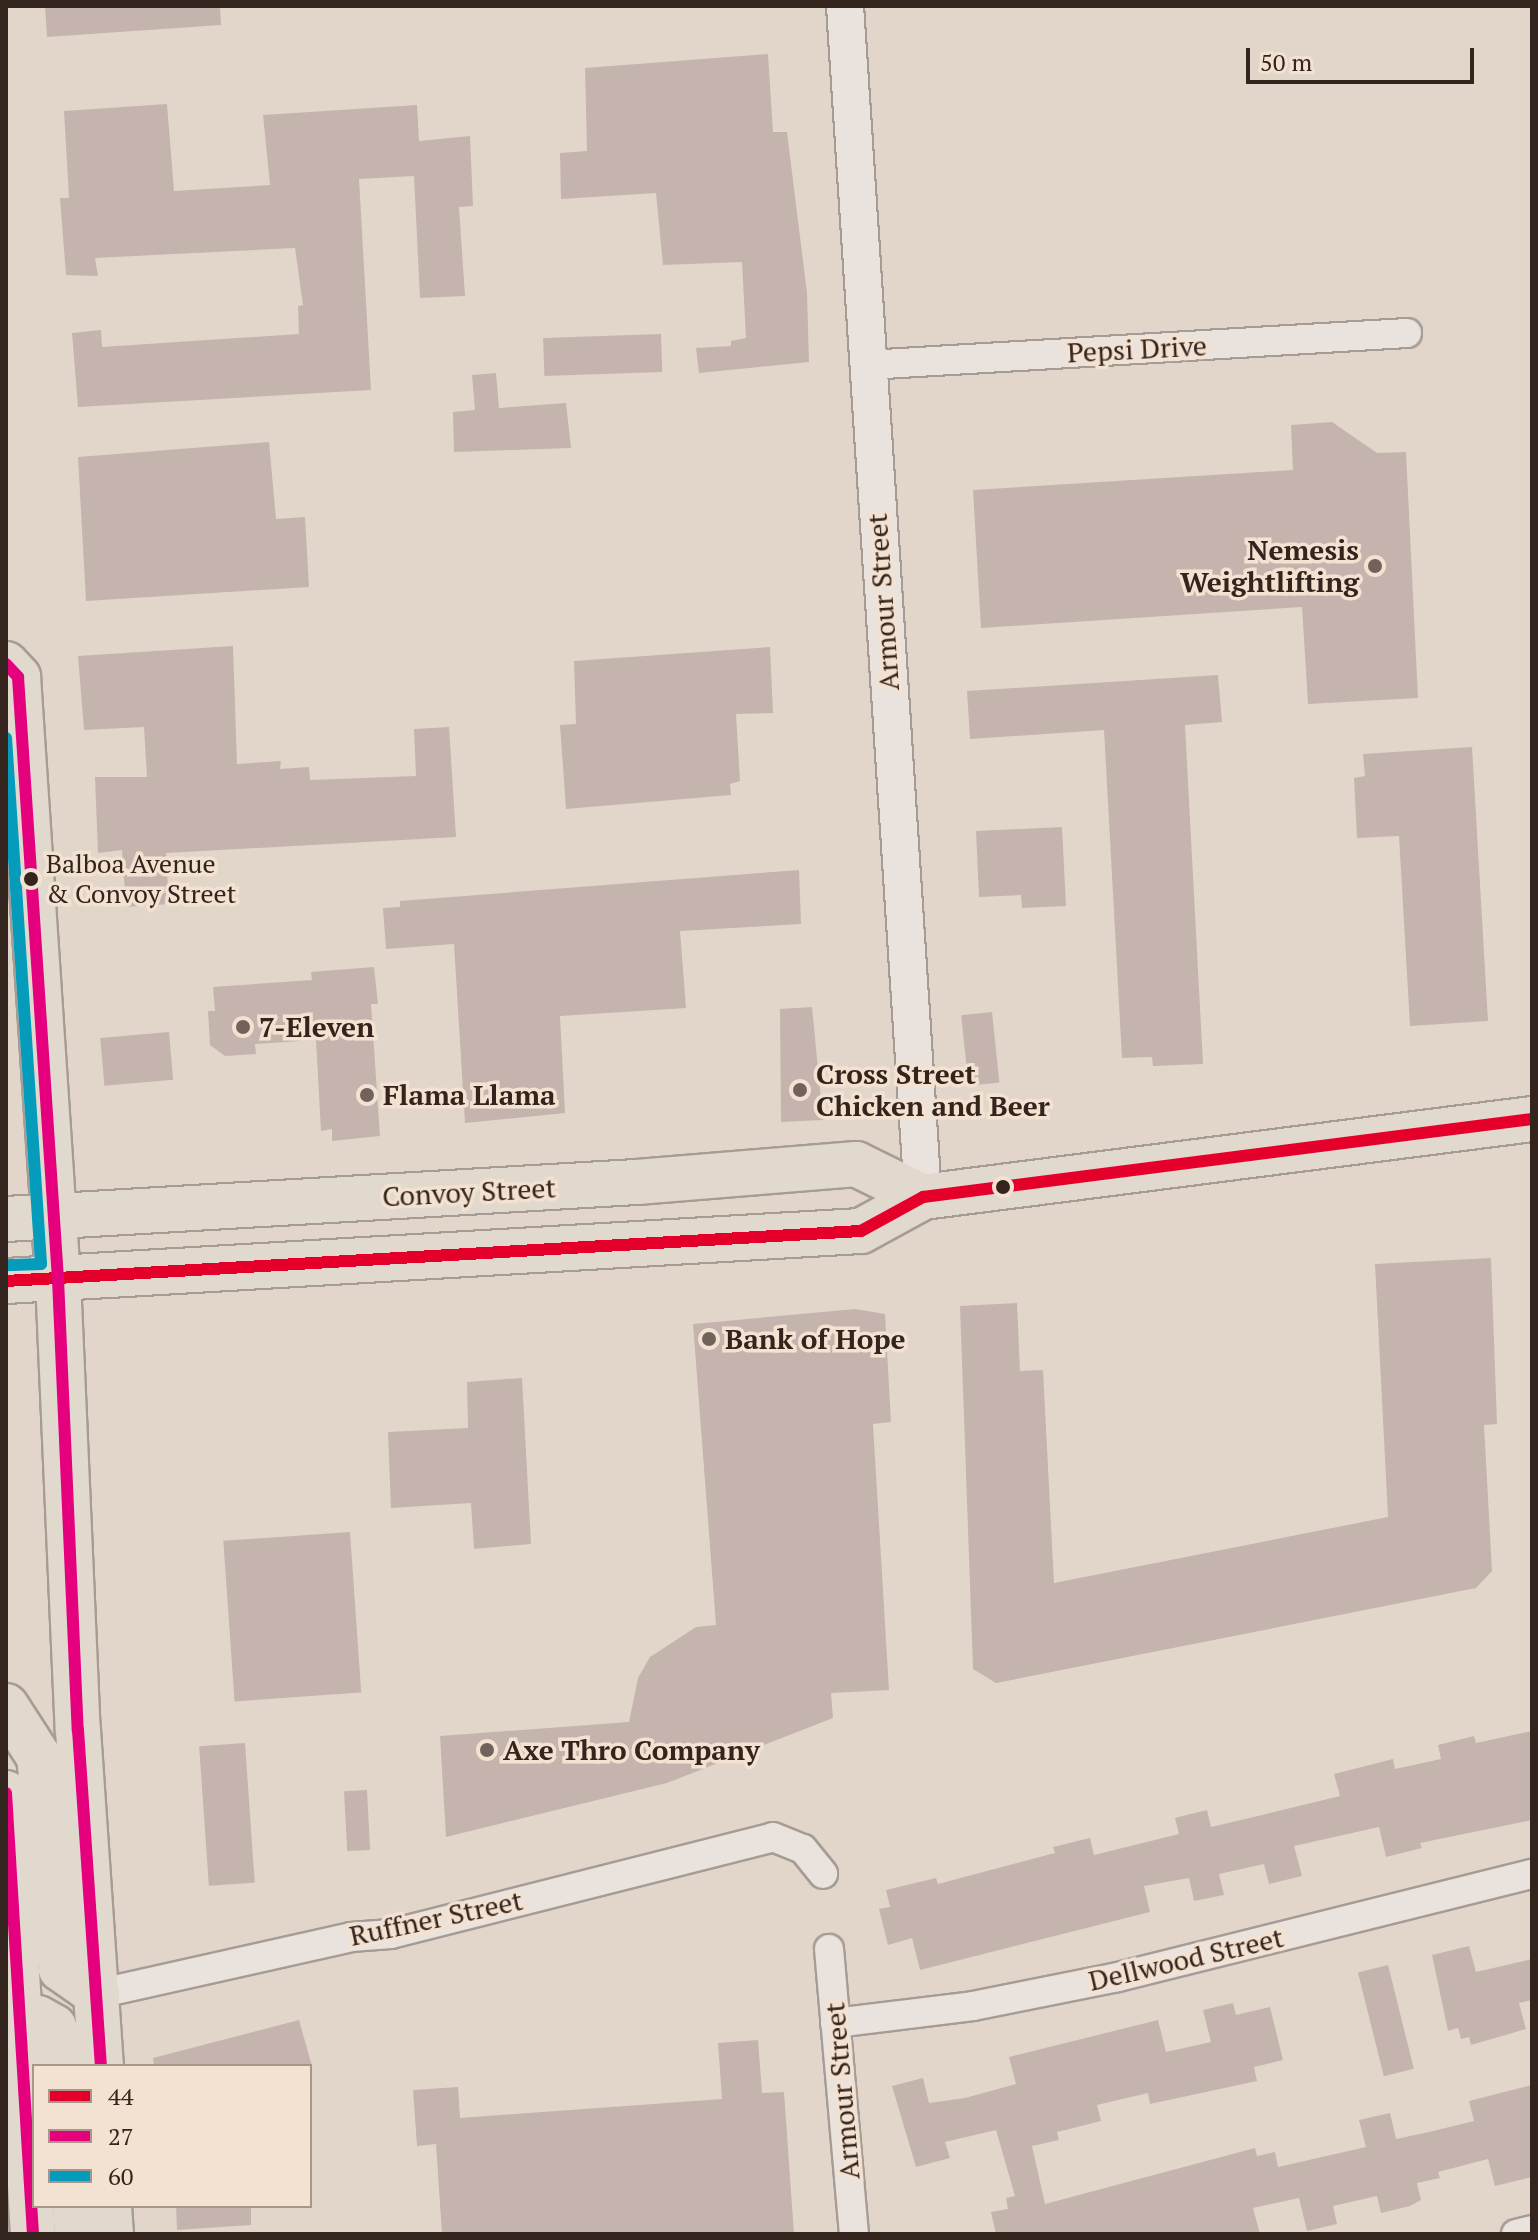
<!DOCTYPE html>
<html>
<head>
<meta charset="utf-8">
<style>
  body { margin:0 }
  #map { position:relative; width:1538px; height:2240px; overflow:hidden; background:#e2d6cb; font-family:"PT Serif",serif }
  div>[style] { position:absolute }
  .building>* { inset:0; background:#c5b4ad; transform-origin:0 0 }
  .roads { filter:drop-shadow(2px 0 #a79c95) drop-shadow(-2px 0 #a79c95) drop-shadow(0 2px #a79c95) drop-shadow(0 -2px #a79c95) }
  .minor>* { height:28px; margin:-14px; padding:0 14px; transform-origin:14px; border-radius:14px; background:#eae3dd }
  .tertiary>* { height:36px; margin:-18px; padding:0 18px; transform-origin:18px; border-radius:18px; background:#eae3dd }
  .primary>* { height:44px; margin:-22px; padding:0 22px; transform-origin:22px; border-radius:22px; background:#e1d8ce }
  .bus-1>* { height:12px; margin:-6px; padding:0 6px; transform-origin:6px; border-radius:6px; background:#e4002b }
  .bus-2>* { height:12px; margin:-6px; padding:0 6px; transform-origin:6px; border-radius:6px; background:#e5007d }
  .bus-3>* { height:12px; margin:-6px; padding:0 6px; transform-origin:6px; border-radius:6px; background:#059cbc }
  .dots>* { width:22px; height:22px; translate:-50% -50%; box-sizing:border-box; border:4px solid #f3e2d1; border-radius:50% }
  span { translate:-50% -50%; white-space:nowrap; text-align:center; line-height:1.15; -webkit-text-stroke:7px #f3e2d1; paint-order:stroke }
  .bus-label { font-size:26px; color:#34241e }
  .left { translate:0 -50%; text-align:left }
  .street-label { font-size:28px; color:#34241e }
  .poi-label { font-size:28px; color:#34241e; font-weight:700 }
  .right { translate:-100% -50%; text-align:right }
  .frame { position:absolute; inset:0; border:8px solid #34241e; pointer-events:none }
  .legend { position:absolute; left:32px; top:2064px; width:280px; height:144px; box-sizing:border-box; background:#f3e2d1; border:2px solid #a79689; margin:0; padding:10px 14px; list-style:none; font-size:24px; color:#34241e }
  .legend li { display:flex; align-items:center; gap:16px; height:40px }
  .legend b { width:40px; border:2px solid #a79689 }
  .scale { position:absolute; left:1246px; top:48px; width:228px; height:36px; box-sizing:border-box; border:4px solid #34241e; border-top:0; padding-left:10px; font-size:24px; line-height:28px; white-space:nowrap; color:#34241e; -webkit-text-stroke:6px #f3e2d1; paint-order:stroke }
</style>
</head>
<body>
<div id="map">
  <div class="building">
    <i style="clip-path:polygon(45px 6px,220px 6px,221px 25px,47px 37px)"></i>
    <i style="clip-path:polygon(768px 54px,773px 132px,787px 132px,807px 293px,809px 362px,699px 373px,696px 348px,731px 346px,731px 341px,746px 338px,742px 262px,663px 265px,656px 193px,561px 199px,560px 153px,587px 151px,585px 68px)"></i>
    <i style="clip-path:polygon(167px 104px,174px 191px,270px 185px,263px 115px,417px 105px,419px 141px,470px 136px,473px 206px,459px 207px,465px 296px,420px 298px,414px 176px,359px 179px,371px 390px,78px 407px,72px 333px,101px 330px,102px 347px,299px 334px,298px 306px,303px 305px,295px 248px,95px 258px,98px 276px,66px 275px,60px 198px,69px 198px,64px 111px)"></i>
    <i style="left:661px;top:334px;width:38px;height:118px;rotate:88deg"></i>
    <i style="clip-path:polygon(496px 373px,499px 408px,566px 403px,571px 448px,454px 452px,453px 412px,475px 410px,472px 375px)"></i>
    <i style="clip-path:polygon(1332px 422px,1377px 453px,1406px 452px,1418px 698px,1308px 704px,1302px 607px,981px 628px,973px 490px,1293px 470px,1291px 425px)"></i>
    <i style="clip-path:polygon(269px 442px,276px 519px,305px 517px,309px 587px,86px 601px,78px 457px)"></i>
    <i style="clip-path:polygon(233px 646px,237px 764px,281px 761px,280px 769px,309px 767px,310px 780px,416px 776px,414px 729px,449px 727px,456px 837px,166px 853px,169px 904px,126px 907px,122px 850px,98px 853px,95px 777px,147px 777px,144px 727px,84px 730px,78px 656px)"></i>
    <i style="clip-path:polygon(770px 647px,773px 713px,736px 714px,740px 781px,730px 784px,731px 795px,566px 809px,560px 725px,576px 724px,574px 661px)"></i>
    <i style="clip-path:polygon(1218px 675px,1222px 722px,1185px 725px,1203px 1064px,1153px 1066px,1152px 1057px,1122px 1058px,1104px 730px,970px 739px,967px 691px)"></i>
    <i style="clip-path:polygon(1472px 747px,1488px 1021px,1410px 1026px,1399px 836px,1357px 838px,1354px 778px,1365px 776px,1363px 754px)"></i>
    <i style="clip-path:polygon(1062px 827px,1066px 906px,1022px 908px,1021px 895px,979px 897px,976px 831px)"></i>
    <i style="clip-path:polygon(799px 870px,801px 924px,680px 931px,686px 1008px,560px 1016px,565px 1113px,465px 1123px,454px 944px,386px 949px,383px 908px,400px 907px,400px 901px)"></i>
    <i style="clip-path:polygon(374px 967px,378px 1004px,371px 1004px,380px 1136px,332px 1141px,332px 1129px,321px 1131px,316px 1040px,255px 1044px,256px 1054px,225px 1056px,210px 1045px,208px 1011px,215px 1011px,213px 987px,312px 980px,311px 972px)"></i>
    <i style="clip-path:polygon(812px 1007px,823px 1120px,781px 1122px,780px 1009px)"></i>
    <i style="left:992px;top:1012px;width:71px;height:31px;rotate:84deg"></i>
    <i style="left:169px;top:1032px;width:48px;height:69px;rotate:85deg"></i>
    <i style="clip-path:polygon(1491px 1258px,1497px 1424px,1484px 1425px,1492px 1571px,1476px 1588px,996px 1683px,973px 1669px,960px 1306px,1017px 1303px,1020px 1371px,1043px 1370px,1054px 1583px,1388px 1517px,1375px 1264px)"></i>
    <i style="clip-path:polygon(855px 1309px,885px 1314px,891px 1422px,873px 1424px,889px 1690px,831px 1693px,833px 1718px,667px 1783px,446px 1837px,440px 1736px,629px 1722px,638px 1678px,650px 1657px,696px 1627px,716px 1625px,693px 1324px)"></i>
    <i style="clip-path:polygon(522px 1378px,531px 1544px,474px 1549px,471px 1503px,391px 1508px,388px 1432px,468px 1428px,467px 1382px)"></i>
    <i style="left:350px;top:1532px;width:161px;height:127px;rotate:86deg"></i>
    <i style="clip-path:polygon(1532px 1731px,1532px 1820px,1420px 1843px,1422px 1848px,1386px 1857px,1379px 1827px,1294px 1846px,1302px 1876px,1269px 1884px,1264px 1864px,1219px 1874px,1224px 1895px,1194px 1901px,1189px 1878px,1144px 1886px,1150px 1912px,920px 1970px,912px 1938px,888px 1945px,879px 1909px,890px 1907px,886px 1890px,936px 1878px,938px 1884px,1055px 1853px,1053px 1847px,1090px 1838px,1094px 1855px,1179px 1834px,1175px 1818px,1207px 1810px,1211px 1827px,1258px 1816px,1340px 1796px,1334px 1774px,1393px 1759px,1395px 1769px,1441px 1759px,1438px 1745px,1474px 1736px,1476px 1743px)"></i>
    <i style="left:245px;top:1743px;width:140px;height:46px;rotate:86deg"></i>
    <i style="left:367px;top:1790px;width:60px;height:23px;rotate:87deg"></i>
    <i style="clip-path:polygon(1469px 1946px,1476px 1972px,1532px 1959px,1532px 2000px,1519px 2003px,1526px 2029px,1471px 2045px,1469px 2037px,1461px 2039px,1458px 2028px,1448px 2031px,1432px 1955px)"></i>
    <i style="left:1388px;top:1965px;width:107px;height:31px;rotate:76deg"></i>
    <i style="clip-path:polygon(1233px 2003px,1236px 2015px,1270px 2007px,1283px 2060px,1254px 2067px,1257px 2081px,1150px 2104px,1148px 2093px,1097px 2105px,1101px 2121px,1057px 2132px,1059px 2140px,1032px 2146px,1045px 2204px,1255px 2148px,1257px 2156px,1275px 2152px,1278px 2167px,1366px 2147px,1359px 2120px,1390px 2113px,1396px 2139px,1429px 2132px,1474px 2121px,1469px 2101px,1532px 2085px,1532px 2177px,1495px 2186px,1488px 2159px,1438px 2172px,1440px 2178px,1417px 2183px,1421px 2200px,1410px 2206px,1381px 2213px,1377px 2196px,1333px 2206px,1337px 2224px,1307px 2231px,1299px 2198px,1253px 2208px,1260px 2234px,996px 2234px,991px 2212px,1008px 2209px,1006px 2198px,1015px 2196px,996px 2130px,945px 2142px,950px 2158px,916px 2167px,892px 2086px,923px 2078px,929px 2103px,965px 2098px,1016px 2084px,1009px 2057px,1158px 2020px,1166px 2052px,1211px 2042px,1203px 2010px)"></i>
    <i style="clip-path:polygon(299px 2020px,312px 2066px,154px 2066px,153px 2058px)"></i>
    <i style="clip-path:polygon(758px 2040px,762px 2093px,784px 2092px,794px 2234px,442px 2234px,436px 2144px,417px 2146px,413px 2090px,458px 2087px,460px 2118px,722px 2099px,718px 2043px)"></i>
    <i style="clip-path:polygon(176px 2206px,251px 2206px,251px 2225px,177px 2230px)"></i>
  </div>
  <div class="roads">
    <div class="minor">
      <i style="left:867px;top:365px;width:541px;rotate:-3.39deg"></i>
      <i style="left:829px;top:1949px;width:286px;rotate:85deg"></i>
      <i style="left:97px;top:1994px;width:260px;rotate:-12.6deg"></i>
      <i style="left:351px;top:1937px;width:40px;rotate:-4.3deg"></i>
      <i style="left:391px;top:1934px;width:394px;rotate:-14.2deg"></i>
      <i style="left:773px;top:1837px;width:32px;rotate:22deg"></i>
      <i style="left:803px;top:1849px;width:32px;rotate:51deg"></i>
      <i style="left:835px;top:2023px;width:139px;rotate:-7deg"></i>
      <i style="left:973px;top:2006px;width:148px;rotate:-11.3deg"></i>
      <i style="left:1118px;top:1977px;width:427px;rotate:-14deg"></i>
      <i style="left:1516px;top:2234px;width:16px;rotate:-14deg"></i>
    </div>
    <div class="tertiary">
      <i style="left:845px;top:6px;width:1194px;rotate:86.25deg"></i>
    </div>
    <div class="primary">
      <i style="left:6px;top:664px;width:18px;rotate:47deg"></i>
      <i style="left:18px;top:677px;width:603px;rotate:86.2deg"></i>
      <i style="left:58px;top:1279px;width:451px;rotate:87.5deg"></i>
      <i style="left:78px;top:1730px;width:337px;rotate:86.1deg"></i>
      <i style="left:6px;top:1219px;width:632px;rotate:-3.36deg"></i>
      <i style="left:637px;top:1182px;width:220px;rotate:-4.7deg"></i>
      <i style="left:856px;top:1164px;width:75px;rotate:26.2deg"></i>
      <i style="left:6px;top:1281px;width:856px;rotate:-3.35deg"></i>
      <i style="left:861px;top:1231px;width:71px;rotate:-28.7deg"></i>
      <i style="left:923px;top:1197px;width:614px;rotate:-7.3deg"></i>
      <i style="left:6px;top:1706px;width:61px;rotate:57.1deg"></i>
      <i style="left:39px;top:1757px;width:213px;rotate:84.1deg"></i>
      <i style="left:61px;top:1969px;width:44px;rotate:34.8deg"></i>
      <i style="left:6px;top:1793px;width:442px;rotate:86.5deg"></i>
      <i style="left:21px;top:2021px;width:17px;rotate:-10deg"></i>
      <i style="left:38px;top:2018px;width:18px;rotate:29deg"></i>
      <i style="left:54px;top:2027px;width:41px;rotate:74.2deg"></i>
      <i style="left:75px;top:2206px;width:28px;rotate:86deg"></i>
      <i style="left:109px;top:2206px;width:28px;rotate:86deg"></i>
    </div>
  </div>
  <div class="bus-1">
    <i style="left:6px;top:1281px;width:856px;rotate:-3.35deg"></i>
    <i style="left:861px;top:1231px;width:71px;rotate:-28.7deg"></i>
    <i style="left:923px;top:1197px;width:614px;rotate:-7.3deg"></i>
  </div>
  <div class="bus-2">
    <i style="left:6px;top:664px;width:18px;rotate:47deg"></i>
    <i style="left:18px;top:677px;width:603px;rotate:86.2deg"></i>
    <i style="left:58px;top:1279px;width:451px;rotate:87.5deg"></i>
    <i style="left:78px;top:1730px;width:337px;rotate:86.1deg"></i>
    <i style="left:6px;top:1793px;width:442px;rotate:86.5deg"></i>
  </div>
  <div class="bus-3">
    <i style="left:6px;top:738px;width:527px;rotate:86.19deg"></i>
    <i style="left:41px;top:1264px;width:35px;rotate:178deg"></i>
  </div>
  <div class="dots">
    <i style="left:1375px;top:566px;background:#71625b"></i>
    <i style="left:31px;top:879px;background:#34241e"></i>
    <i style="left:243px;top:1027px;background:#71625b"></i>
    <i style="left:800px;top:1090px;background:#71625b"></i>
    <i style="left:367px;top:1095px;background:#71625b"></i>
    <i style="left:1003px;top:1187px;background:#34241e"></i>
    <i style="left:709px;top:1339px;background:#71625b"></i>
    <i style="left:487px;top:1750px;background:#71625b"></i>
  </div>
  <div class="bus-label">
    <span class="left" style="left:46px;top:879px">Balboa Avenue<br>&amp; Convoy Street</span>
  </div>
  <div class="street-label">
    <span style="left:1137px;top:349px;rotate:-3deg">Pepsi Drive</span>
    <span style="left:883px;top:602px;rotate:-94deg">Armour Street</span>
    <span style="left:469px;top:1192px;rotate:-3deg">Convoy Street</span>
    <span style="left:436px;top:1918px;rotate:-12deg">Ruffner Street</span>
    <span style="left:1186px;top:1959px;rotate:-13deg">Dellwood Street</span>
    <span style="left:842px;top:2091px;rotate:-95deg">Armour Street</span>
  </div>
  <div class="poi-label">
    <span class="right" style="left:1359px;top:566px">Nemesis<br>Weightlifting</span>
    <span class="left" style="left:259px;top:1027px">7-Eleven</span>
    <span class="left" style="left:816px;top:1090px">Cross Street<br>Chicken and Beer</span>
    <span class="left" style="left:383px;top:1095px">Flama Llama</span>
    <span class="left" style="left:725px;top:1339px">Bank of Hope</span>
    <span class="left" style="left:503px;top:1750px">Axe Thro Company</span>
  </div>
  <div class="frame"></div>
  <ul class="legend">
  <li><b style="height:10px;background:#e4002b"></b>44</li>
  <li><b style="height:10px;background:#e5007d"></b>27</li>
  <li><b style="height:10px;background:#059cbc"></b>60</li>
  </ul>
  <div class="scale">50 m</div>
</div>
</body>
</html>
